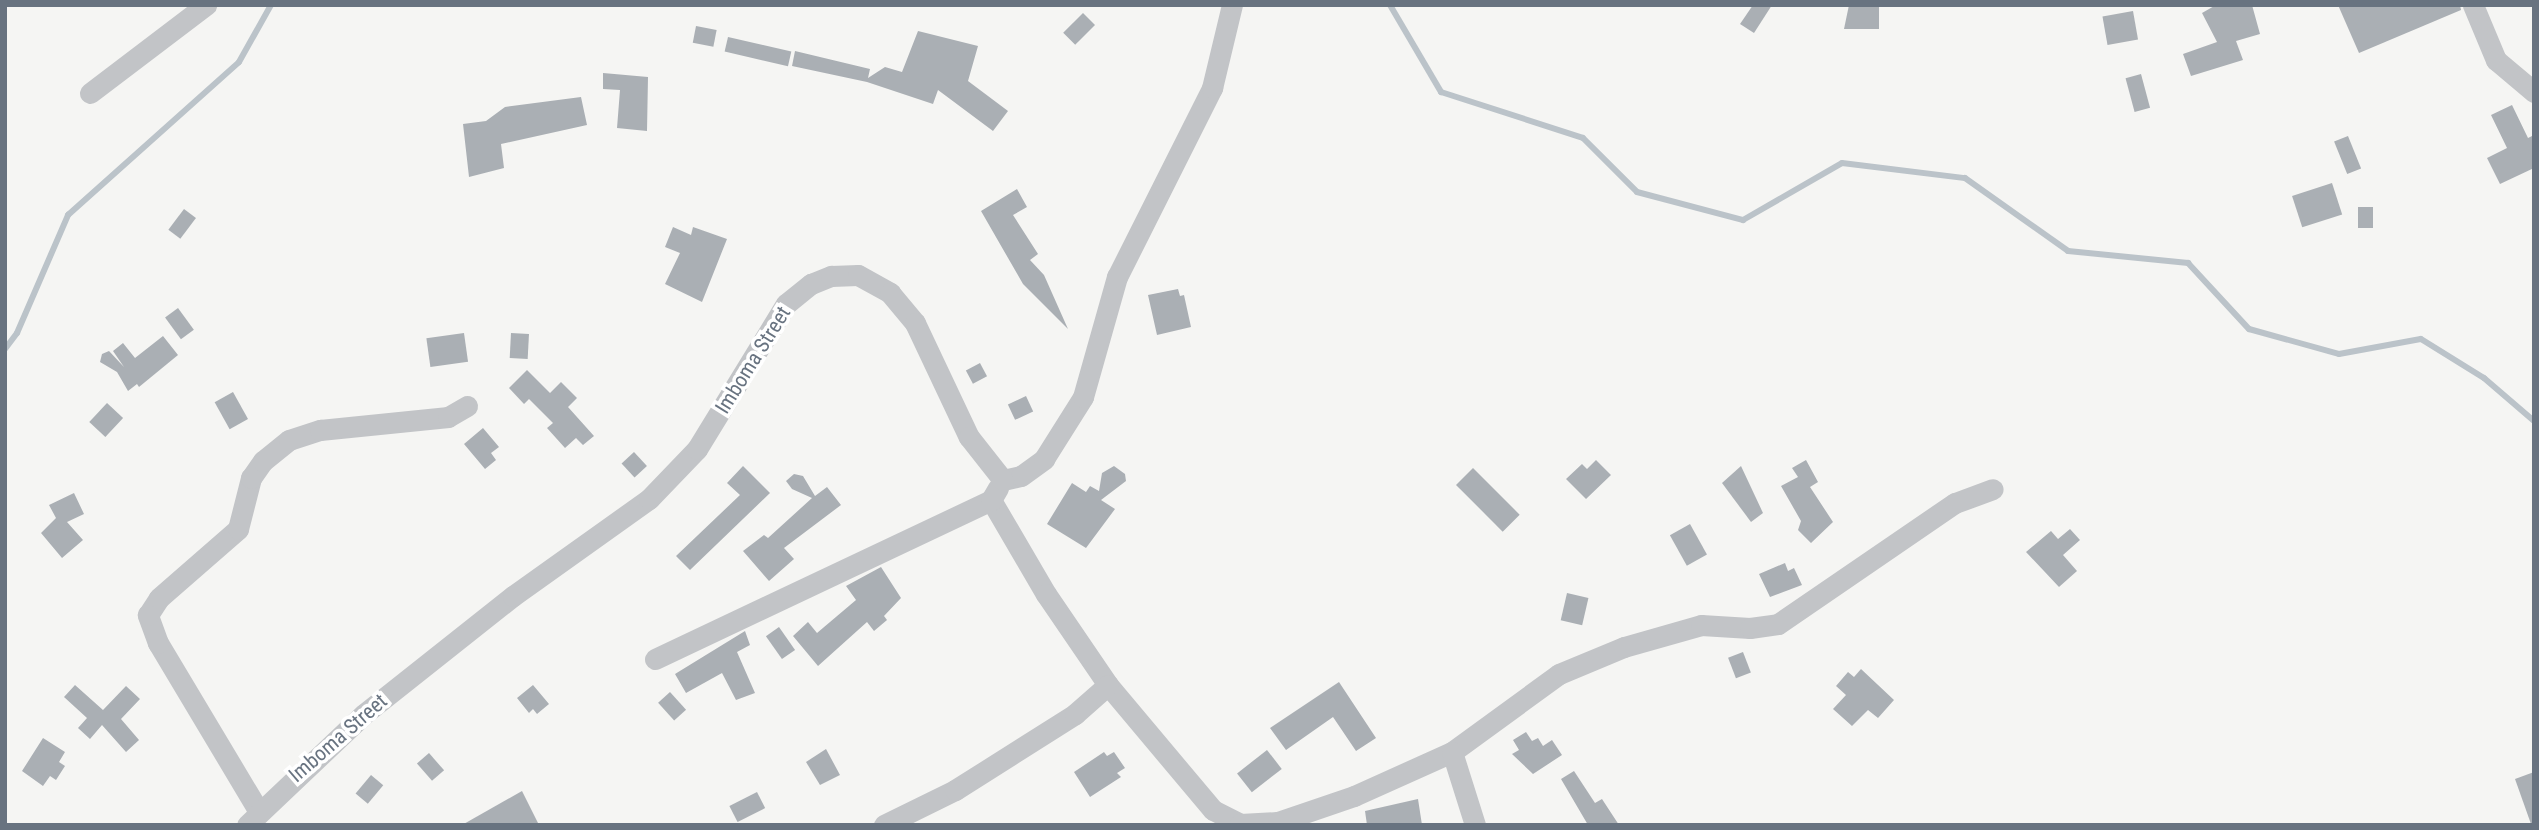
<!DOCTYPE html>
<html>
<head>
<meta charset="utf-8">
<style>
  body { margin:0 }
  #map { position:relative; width:2539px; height:830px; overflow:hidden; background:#f5f5f3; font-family:"Roboto Condensed",sans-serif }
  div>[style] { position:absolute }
  .stream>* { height:6px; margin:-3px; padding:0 3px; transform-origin:3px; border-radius:3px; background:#bbc3c9 }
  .building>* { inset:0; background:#aaafb4; transform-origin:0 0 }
  .minor>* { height:21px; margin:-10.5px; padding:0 10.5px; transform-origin:10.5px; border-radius:10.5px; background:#c2c4c7 }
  span { translate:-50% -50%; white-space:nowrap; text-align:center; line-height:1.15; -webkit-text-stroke:7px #fff; paint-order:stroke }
  .street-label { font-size:21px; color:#687380 }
  .frame { position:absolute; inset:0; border:7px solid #687380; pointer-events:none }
</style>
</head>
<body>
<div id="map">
  <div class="stream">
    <i style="left:1390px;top:5px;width:101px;rotate:59.6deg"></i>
    <i style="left:1441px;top:92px;width:149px;rotate:17.9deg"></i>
    <i style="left:1583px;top:138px;width:76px;rotate:45deg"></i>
    <i style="left:1637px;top:192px;width:110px;rotate:14.8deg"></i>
    <i style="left:1743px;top:220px;width:114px;rotate:-29.9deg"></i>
    <i style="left:1842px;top:163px;width:124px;rotate:7deg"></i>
    <i style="left:1965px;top:178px;width:126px;rotate:35.3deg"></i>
    <i style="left:2068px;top:251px;width:121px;rotate:5.7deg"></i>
    <i style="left:2188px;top:263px;width:90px;rotate:47.3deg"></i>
    <i style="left:2249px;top:329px;width:93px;rotate:15.5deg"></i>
    <i style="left:2339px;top:354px;width:83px;rotate:-10.4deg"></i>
    <i style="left:2421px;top:339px;width:74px;rotate:31.8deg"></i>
    <i style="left:2484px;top:378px;width:66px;rotate:40.7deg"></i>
    <i style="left:5px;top:349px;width:20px;rotate:-53deg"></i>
    <i style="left:17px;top:333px;width:129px;rotate:-66.6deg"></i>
    <i style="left:68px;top:215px;width:229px;rotate:-41.8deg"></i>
    <i style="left:239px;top:62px;width:65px;rotate:-60.7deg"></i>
  </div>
  <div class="building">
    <i style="clip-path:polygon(1753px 5px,1772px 5px,1754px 33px,1740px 24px)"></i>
    <i style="clip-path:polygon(1849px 5px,1879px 5px,1879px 29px,1844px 29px)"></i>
    <i style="clip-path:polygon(2216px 5px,2252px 5px,2260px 34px,2236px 41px,2243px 60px,2191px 76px,2183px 54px,2217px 42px,2202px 13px)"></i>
    <i style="clip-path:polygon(2338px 5px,2460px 5px,2461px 10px,2359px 53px)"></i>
    <i style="left:2133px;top:11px;width:29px;height:31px;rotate:80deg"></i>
    <i style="left:1083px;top:13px;width:17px;height:28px;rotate:45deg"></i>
    <i style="left:696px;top:26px;width:21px;height:17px;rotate:11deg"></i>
    <i style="clip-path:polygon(918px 31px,978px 46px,968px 81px,1008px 111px,993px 131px,938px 90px,933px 104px,867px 82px,792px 66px,795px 51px,870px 69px,868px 78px,885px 67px,902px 72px)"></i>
    <i style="left:728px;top:37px;width:65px;height:15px;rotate:13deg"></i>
    <i style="clip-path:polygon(603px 73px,648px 77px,647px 131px,617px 128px,620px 90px,603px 89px)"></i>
    <i style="left:2141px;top:74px;width:35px;height:16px;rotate:75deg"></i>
    <i style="clip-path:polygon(581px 97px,587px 125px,501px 144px,504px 168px,469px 177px,463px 124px,486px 121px,505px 107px)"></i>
    <i style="clip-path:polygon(2512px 105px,2528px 138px,2534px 135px,2534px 168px,2500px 184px,2487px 158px,2507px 148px,2491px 115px)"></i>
    <i style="left:2348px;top:136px;width:35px;height:15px;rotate:68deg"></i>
    <i style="left:2332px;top:183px;width:33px;height:42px;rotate:72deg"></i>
    <i style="clip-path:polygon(1017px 189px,1027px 207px,1013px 215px,1038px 254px,1030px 260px,1044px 275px,1068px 329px,1023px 284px,981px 211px)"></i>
    <i style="left:2358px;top:207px;width:15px;height:21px"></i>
    <i style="left:184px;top:209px;width:15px;height:26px;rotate:37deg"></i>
    <i style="clip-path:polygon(673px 227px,691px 235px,693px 227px,727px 239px,702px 302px,665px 284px,680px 253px,665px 247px)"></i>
    <i style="clip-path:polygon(1178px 289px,1180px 296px,1184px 295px,1191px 327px,1157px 335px,1148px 295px)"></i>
    <i style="left:178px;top:308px;width:27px;height:16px;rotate:54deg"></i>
    <i style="left:464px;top:333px;width:29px;height:38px;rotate:82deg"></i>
    <i style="left:511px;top:333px;width:18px;height:25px;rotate:3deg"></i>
    <i style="clip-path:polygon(163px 336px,178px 355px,139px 387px,137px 384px,128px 391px,117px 372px,100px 362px,102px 354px,109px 351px,124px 367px,113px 351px,123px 343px,135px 358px)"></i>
    <i style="left:980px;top:363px;width:15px;height:16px;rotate:62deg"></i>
    <i style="clip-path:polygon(527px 370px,550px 393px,561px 382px,577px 398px,568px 407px,594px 436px,583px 445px,576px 438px,565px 448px,547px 428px,553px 423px,529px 399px,524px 404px,509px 388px)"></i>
    <i style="left:233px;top:392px;width:31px;height:21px;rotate:61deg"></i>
    <i style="left:1026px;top:396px;width:17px;height:20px;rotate:65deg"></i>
    <i style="left:107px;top:403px;width:22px;height:26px;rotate:43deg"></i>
    <i style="clip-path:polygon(483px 428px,499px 447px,491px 453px,496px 460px,485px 469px,464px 444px)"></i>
    <i style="left:634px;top:452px;width:19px;height:17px;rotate:47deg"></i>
    <i style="clip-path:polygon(1596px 460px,1611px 475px,1586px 499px,1566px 479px,1582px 464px,1587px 469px)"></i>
    <i style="clip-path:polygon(1806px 460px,1818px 482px,1810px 487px,1833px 522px,1811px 543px,1798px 530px,1801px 521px,1781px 486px,1798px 477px,1792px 468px)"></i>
    <i style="clip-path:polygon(743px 466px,770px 493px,690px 570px,676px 556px,740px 495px,727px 483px)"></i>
    <i style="clip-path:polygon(1114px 466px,1125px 474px,1126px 481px,1101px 500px,1115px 509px,1086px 548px,1047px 524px,1072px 483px,1086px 492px,1090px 486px,1099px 491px,1102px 473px)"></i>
    <i style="clip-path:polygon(1741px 466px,1763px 513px,1751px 522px,1722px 483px)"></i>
    <i style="left:1473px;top:468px;width:66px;height:24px;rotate:45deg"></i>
    <i style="clip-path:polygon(794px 474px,803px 476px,815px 496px,827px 487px,841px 505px,784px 548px,794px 559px,769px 581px,743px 551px,764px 535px,768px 538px,812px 498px,792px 489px,786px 481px)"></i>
    <i style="clip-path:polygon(74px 493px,84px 514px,67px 522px,83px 540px,62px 558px,41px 533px,56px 518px,49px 505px)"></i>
    <i style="left:1690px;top:524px;width:35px;height:23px;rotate:61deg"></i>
    <i style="clip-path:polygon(2070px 529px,2080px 540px,2063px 555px,2077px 571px,2059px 587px,2026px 552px,2051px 531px,2058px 539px)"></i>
    <i style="clip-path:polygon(1785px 563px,1788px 571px,1794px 568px,1802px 585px,1770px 597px,1759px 574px)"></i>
    <i style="clip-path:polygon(881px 567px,901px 598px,884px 616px,887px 620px,874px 631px,867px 622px,818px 666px,793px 636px,808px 622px,817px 633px,856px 600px,846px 586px)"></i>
    <i style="left:1567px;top:593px;width:22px;height:28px;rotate:13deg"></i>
    <i style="left:779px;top:627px;width:28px;height:16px;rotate:55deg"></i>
    <i style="clip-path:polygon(745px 631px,750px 645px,737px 652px,755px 693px,736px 700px,722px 673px,686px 693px,675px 674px)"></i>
    <i style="left:1743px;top:652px;width:22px;height:16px;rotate:69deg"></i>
    <i style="clip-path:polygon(1861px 669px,1894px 700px,1878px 718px,1868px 710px,1852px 726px,1833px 709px,1846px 695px,1836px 686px,1848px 672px,1854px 677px)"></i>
    <i style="clip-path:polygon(1339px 682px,1376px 738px,1356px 751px,1333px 717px,1286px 750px,1270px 728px)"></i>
    <i style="clip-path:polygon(75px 685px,103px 710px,126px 686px,140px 699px,121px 719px,139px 740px,126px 752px,102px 725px,90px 739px,78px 728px,87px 718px,64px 697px)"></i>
    <i style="clip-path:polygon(533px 685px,549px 704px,537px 714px,533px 709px,529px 713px,517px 698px)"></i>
    <i style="left:670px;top:692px;width:24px;height:16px;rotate:48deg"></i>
    <i style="clip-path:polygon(1526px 732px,1532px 741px,1538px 738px,1543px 746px,1552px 740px,1562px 755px,1533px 774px,1512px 754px,1519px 750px,1513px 740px)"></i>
    <i style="clip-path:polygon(43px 738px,65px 752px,59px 762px,65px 766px,56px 780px,50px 776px,43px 786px,22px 771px)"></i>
    <i style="clip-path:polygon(826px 749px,840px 775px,820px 785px,806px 762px)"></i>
    <i style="left:1267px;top:750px;width:24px;height:38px;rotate:52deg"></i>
    <i style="clip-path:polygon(1104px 752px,1107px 756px,1114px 752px,1125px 768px,1117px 773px,1121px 777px,1090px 797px,1074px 772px)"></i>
    <i style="left:429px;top:753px;width:23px;height:16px;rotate:49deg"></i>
    <i style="clip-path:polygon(1574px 771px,1595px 803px,1602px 799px,1619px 825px,1588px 825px,1561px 779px)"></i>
    <i style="clip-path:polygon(2534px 772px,2534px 823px,2531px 824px,2515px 779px)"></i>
    <i style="left:371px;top:775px;width:16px;height:24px;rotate:40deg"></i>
    <i style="clip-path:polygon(522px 791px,539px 825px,462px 825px)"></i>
    <i style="left:757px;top:792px;width:18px;height:31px;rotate:63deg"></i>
    <i style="clip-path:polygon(1418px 799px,1422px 825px,1367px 825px,1365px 811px)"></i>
  </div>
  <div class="minor">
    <i style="left:2473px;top:5px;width:60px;rotate:67.3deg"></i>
    <i style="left:2496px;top:60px;width:50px;rotate:40.1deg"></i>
    <i style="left:90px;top:93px;width:146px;rotate:-37.2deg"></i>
    <i style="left:1003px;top:480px;width:18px;rotate:-13deg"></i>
    <i style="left:1021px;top:476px;width:29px;rotate:-36deg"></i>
    <i style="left:1044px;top:459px;width:73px;rotate:-57.8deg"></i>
    <i style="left:1083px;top:397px;width:125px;rotate:-74.2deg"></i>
    <i style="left:1117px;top:277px;width:212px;rotate:-63.3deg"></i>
    <i style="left:1212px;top:88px;width:85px;rotate:-76.5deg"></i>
    <i style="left:991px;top:500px;width:109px;rotate:59.7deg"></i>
    <i style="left:1046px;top:594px;width:110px;rotate:55.7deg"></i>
    <i style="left:1108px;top:685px;width:163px;rotate:50deg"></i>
    <i style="left:1213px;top:810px;width:30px;rotate:27deg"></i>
    <i style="left:1240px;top:824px;width:38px;rotate:-3deg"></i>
    <i style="left:1278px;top:822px;width:80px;rotate:-18.9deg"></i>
    <i style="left:1354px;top:796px;width:107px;rotate:-24.2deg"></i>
    <i style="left:1452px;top:752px;width:132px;rotate:-36.1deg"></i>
    <i style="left:1559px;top:674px;width:70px;rotate:-22.6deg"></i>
    <i style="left:1624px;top:647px;width:80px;rotate:-15.9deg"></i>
    <i style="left:1701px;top:625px;width:49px;rotate:3.5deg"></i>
    <i style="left:1750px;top:628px;width:28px;rotate:-8deg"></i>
    <i style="left:1778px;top:624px;width:214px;rotate:-34.4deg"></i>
    <i style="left:1955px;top:503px;width:40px;rotate:-20.2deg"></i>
    <i style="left:655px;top:659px;width:372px;rotate:-25.3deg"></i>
    <i style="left:991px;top:500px;width:14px;rotate:-60deg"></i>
    <i style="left:1452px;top:752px;width:77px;rotate:72.5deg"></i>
    <i style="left:258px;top:810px;width:195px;rotate:-120.9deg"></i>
    <i style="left:158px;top:643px;width:30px;rotate:-110deg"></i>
    <i style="left:148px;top:615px;width:20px;rotate:-57deg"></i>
    <i style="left:159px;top:598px;width:105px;rotate:-41.1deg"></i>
    <i style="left:238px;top:529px;width:53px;rotate:-75.7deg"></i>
    <i style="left:251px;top:478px;width:21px;rotate:-55deg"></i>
    <i style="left:263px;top:461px;width:33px;rotate:-39deg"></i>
    <i style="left:289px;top:440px;width:33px;rotate:-18deg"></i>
    <i style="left:320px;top:430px;width:129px;rotate:-5.8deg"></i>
    <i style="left:448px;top:417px;width:22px;rotate:-30deg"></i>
    <i style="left:247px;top:825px;width:161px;rotate:-43.5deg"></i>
    <i style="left:364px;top:714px;width:190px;rotate:-38.4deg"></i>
    <i style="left:513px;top:596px;width:167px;rotate:-35.5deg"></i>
    <i style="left:649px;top:499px;width:69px;rotate:-46.2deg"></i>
    <i style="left:697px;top:449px;width:170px;rotate:-58.5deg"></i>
    <i style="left:786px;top:304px;width:32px;rotate:-39deg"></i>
    <i style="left:811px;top:284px;width:22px;rotate:-22deg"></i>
    <i style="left:831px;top:276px;width:27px;rotate:-2deg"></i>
    <i style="left:858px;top:275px;width:37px;rotate:29deg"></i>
    <i style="left:890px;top:293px;width:39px;rotate:50deg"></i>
    <i style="left:915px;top:323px;width:126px;rotate:64.7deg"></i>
    <i style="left:969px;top:437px;width:55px;rotate:51.7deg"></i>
    <i style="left:884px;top:825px;width:79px;rotate:-26.2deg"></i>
    <i style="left:955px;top:790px;width:142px;rotate:-32.3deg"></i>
    <i style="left:1075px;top:714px;width:44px;rotate:-41.3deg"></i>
  </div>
  <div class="street-label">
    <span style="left:753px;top:360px;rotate:-58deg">Imboma Street</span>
    <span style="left:338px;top:738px;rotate:-41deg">Imboma Street</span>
  </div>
  <div class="frame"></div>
</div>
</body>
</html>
